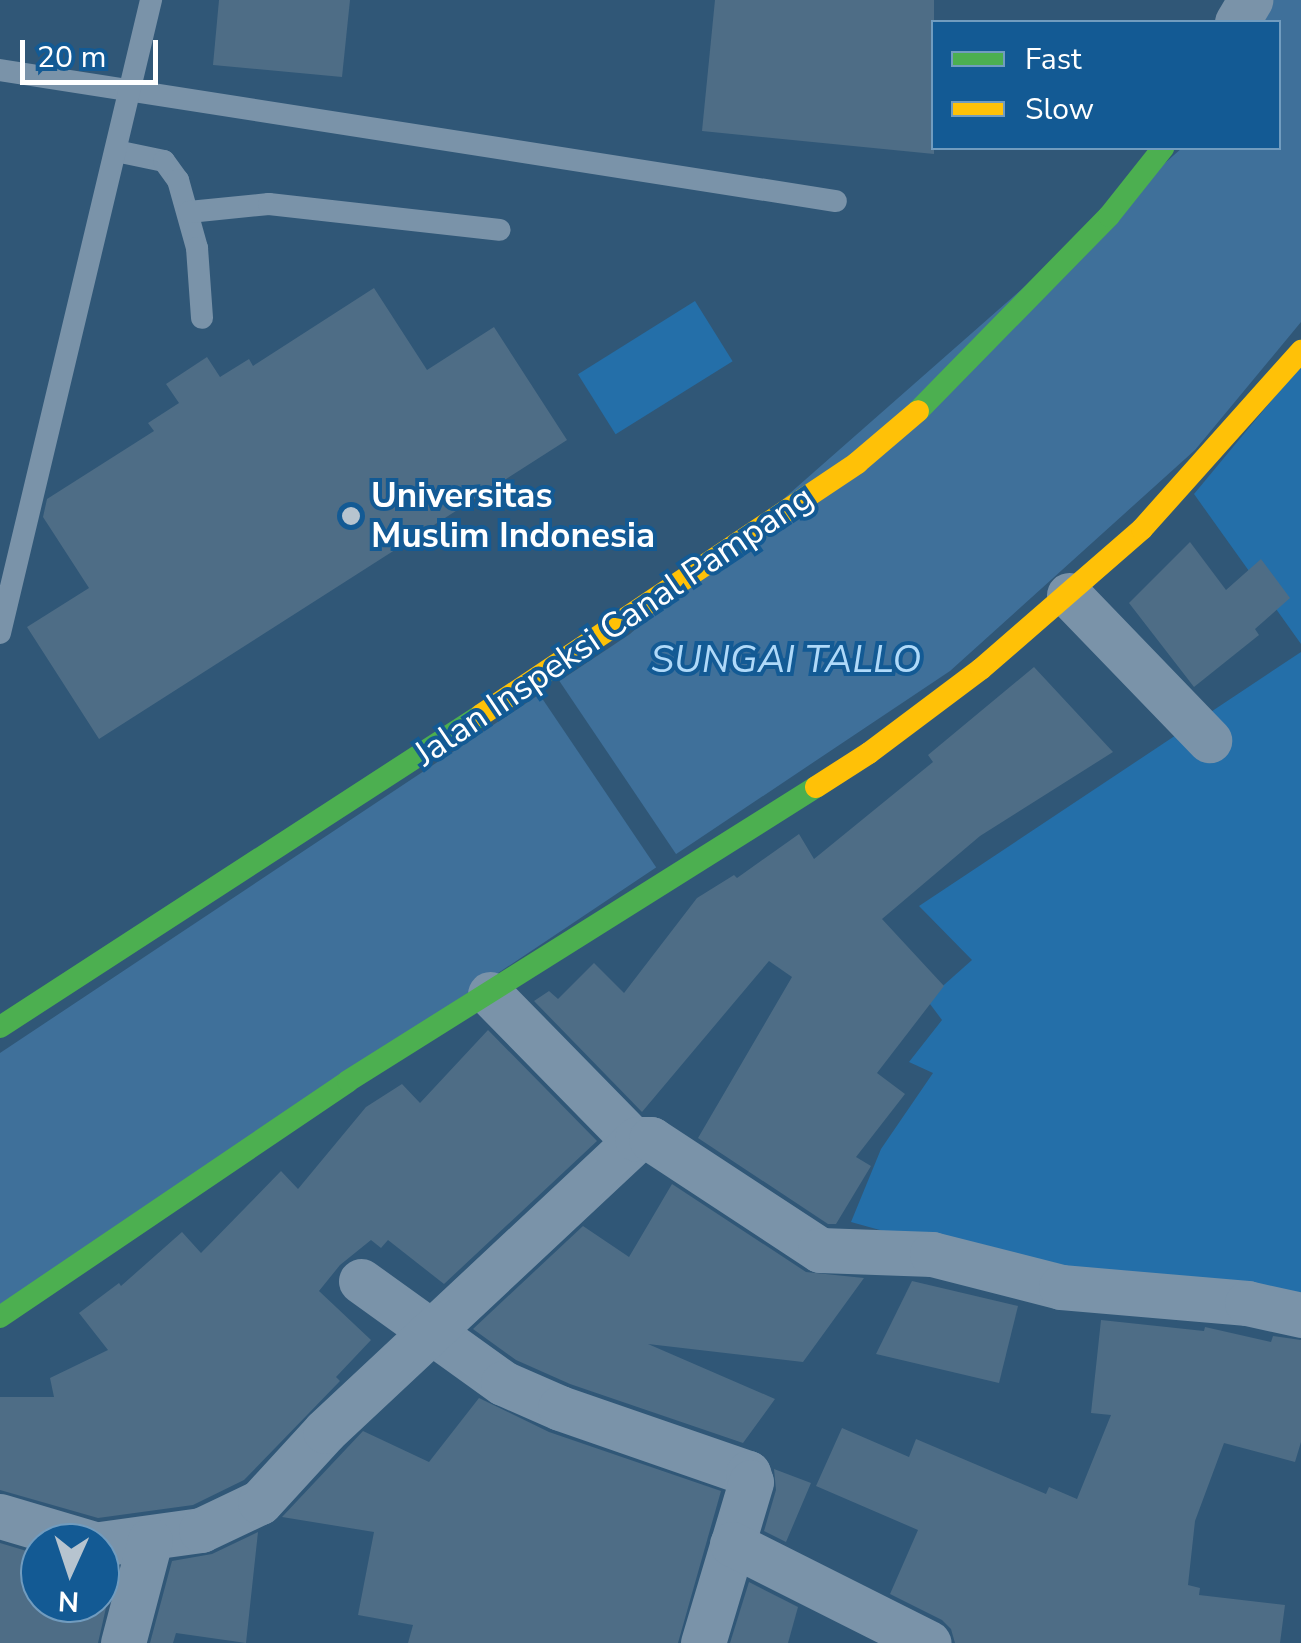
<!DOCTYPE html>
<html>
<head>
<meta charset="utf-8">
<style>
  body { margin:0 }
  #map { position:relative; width:1301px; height:1643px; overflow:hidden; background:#305777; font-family:"Nunito Sans",sans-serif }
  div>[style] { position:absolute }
  .green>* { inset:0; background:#246fa9; transform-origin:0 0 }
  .water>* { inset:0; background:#3f709a }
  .pier>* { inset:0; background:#305777; transform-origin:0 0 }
  .building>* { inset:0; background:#4e6d86 }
  .lane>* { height:22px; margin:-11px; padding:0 11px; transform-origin:11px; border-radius:11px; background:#7a93a9 }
  .street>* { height:45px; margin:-22.5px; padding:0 22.5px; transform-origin:22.5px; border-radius:22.5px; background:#7a93a9 }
  .fast>* { height:22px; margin:-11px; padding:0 11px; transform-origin:11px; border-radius:11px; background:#4caf50 }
  .slow>* { height:22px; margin:-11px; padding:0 11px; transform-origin:11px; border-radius:11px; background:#ffc107 }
  .dots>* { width:28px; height:28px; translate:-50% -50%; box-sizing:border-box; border:5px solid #135a94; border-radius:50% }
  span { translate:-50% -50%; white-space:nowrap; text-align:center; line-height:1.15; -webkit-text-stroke:8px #135a94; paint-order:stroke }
  .poi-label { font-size:35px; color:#fff; font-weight:700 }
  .left { translate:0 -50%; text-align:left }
  .street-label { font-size:35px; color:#fff }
  .water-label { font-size:38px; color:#afd9f9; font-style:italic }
  .legend { position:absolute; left:931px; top:20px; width:350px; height:130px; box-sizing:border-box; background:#135a94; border:2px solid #719cbf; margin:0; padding:12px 18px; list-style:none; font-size:30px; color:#fff }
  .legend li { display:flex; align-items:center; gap:20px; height:50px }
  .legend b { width:50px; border:2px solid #719cbf }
  .north { position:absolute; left:20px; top:1523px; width:100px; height:100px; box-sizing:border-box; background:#135a94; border:2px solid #719cbf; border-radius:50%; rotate:183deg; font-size:28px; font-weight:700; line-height:40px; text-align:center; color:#fff }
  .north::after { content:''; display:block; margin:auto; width:35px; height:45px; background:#b7c4cf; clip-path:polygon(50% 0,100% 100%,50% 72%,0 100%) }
  .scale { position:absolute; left:20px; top:40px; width:138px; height:45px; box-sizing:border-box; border:5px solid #fff; border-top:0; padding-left:12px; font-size:30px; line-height:35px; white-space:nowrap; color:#fff; -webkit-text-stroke:8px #135a94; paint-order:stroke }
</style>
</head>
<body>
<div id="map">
  <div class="green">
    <i style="left:695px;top:301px;width:71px;height:138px;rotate:58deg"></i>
    <i style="clip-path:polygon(1301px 365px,1301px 644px,1194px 494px)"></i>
    <i style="clip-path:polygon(1301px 652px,1301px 1298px,1045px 1276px,851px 1222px,881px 1149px,933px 1073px,909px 1062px,942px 1020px,927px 1000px,972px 960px,919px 906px)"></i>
  </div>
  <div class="water">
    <i style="clip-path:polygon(1271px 0,1301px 0,1301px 322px,1195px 450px,950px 671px,0 1306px,0 1053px,630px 634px,1182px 148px,1278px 148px,1278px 22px,1257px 22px)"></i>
  </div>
  <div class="pier">
    <i style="left:556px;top:676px;width:220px;height:24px;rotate:56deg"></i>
  </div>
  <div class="building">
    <i style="clip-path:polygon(219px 0,350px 0,342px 77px,213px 65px)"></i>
    <i style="clip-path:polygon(715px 0,934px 0,934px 154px,702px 131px)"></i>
    <i style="clip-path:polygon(374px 288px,427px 370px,494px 327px,567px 440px,99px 739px,27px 627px,89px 588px,43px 517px,47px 499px,154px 431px,148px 423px,179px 403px,166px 384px,207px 357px,220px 377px,249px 359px,253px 366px)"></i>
    <i style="clip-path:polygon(1190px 542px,1226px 590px,1261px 559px,1290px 598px,1255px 629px,1259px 635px,1194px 687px,1129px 603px)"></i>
    <i style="clip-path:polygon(1034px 667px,1113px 752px,980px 836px,882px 919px,944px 986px,877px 1073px,905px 1094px,856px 1157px,871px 1166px,836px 1224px,828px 1224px,698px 1138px,792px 977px,769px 961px,642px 1112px,534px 1001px,549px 991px,558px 999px,594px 963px,624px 993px,697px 898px,734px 875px,737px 878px,799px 834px,814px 859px,933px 762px,928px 755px)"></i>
    <i style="clip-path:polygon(488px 1030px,597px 1141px,444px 1284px,388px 1240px,381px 1248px,371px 1240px,340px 1265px,319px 1291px,371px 1340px,336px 1377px,340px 1381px,244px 1480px,193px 1505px,98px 1518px,0 1490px,0 1397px,54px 1397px,50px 1378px,108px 1350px,79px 1313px,119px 1283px,121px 1286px,182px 1232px,201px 1253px,281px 1171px,298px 1189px,366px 1107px,402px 1084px,420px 1103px)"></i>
    <i style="clip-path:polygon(672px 1184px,806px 1272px,864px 1278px,803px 1362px,648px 1344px,775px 1399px,743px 1443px,570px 1384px,516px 1360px,473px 1329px,583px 1226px,629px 1257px)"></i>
    <i style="clip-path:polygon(912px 1281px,1018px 1306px,999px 1383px,876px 1354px)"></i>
    <i style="clip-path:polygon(1101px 1320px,1204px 1331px,1205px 1327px,1271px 1342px,1273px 1336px,1301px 1340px,1301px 1442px,1295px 1462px,1224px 1443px,1195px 1521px,1188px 1585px,1200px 1588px,1199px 1595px,1285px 1605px,1280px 1643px,955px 1643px,951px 1629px,942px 1620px,890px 1594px,918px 1530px,816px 1486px,842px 1428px,909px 1457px,916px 1439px,1046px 1494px,1049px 1487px,1077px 1499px,1111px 1415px,1091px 1413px)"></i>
    <i style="clip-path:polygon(479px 1398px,549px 1432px,721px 1491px,678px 1643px,408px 1643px,413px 1625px,358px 1615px,374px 1532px,282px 1517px,363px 1431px,429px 1462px)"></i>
    <i style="clip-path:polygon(774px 1469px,811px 1483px,786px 1542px,764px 1531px,776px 1490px)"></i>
    <i style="clip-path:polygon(258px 1532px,246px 1643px,176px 1633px,173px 1643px,150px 1643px,172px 1561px,212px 1554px)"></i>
    <i style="clip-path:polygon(0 1543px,40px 1555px,40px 1603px,100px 1603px,100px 1570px,115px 1568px,98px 1643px,0 1643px)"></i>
    <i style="clip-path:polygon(749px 1582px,798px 1607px,788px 1643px,730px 1643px)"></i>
  </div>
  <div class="lane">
    <i style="left:0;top:70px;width:846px;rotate:8.91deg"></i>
    <i style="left:116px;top:151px;width:49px;rotate:11.8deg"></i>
    <i style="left:164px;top:161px;width:24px;rotate:54deg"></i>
    <i style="left:178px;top:180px;width:71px;rotate:74.4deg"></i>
    <i style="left:197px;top:248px;width:70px;rotate:85.9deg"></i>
    <i style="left:189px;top:212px;width:80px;rotate:-5.7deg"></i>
    <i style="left:269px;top:204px;width:232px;rotate:6.4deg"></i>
    <i style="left:0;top:633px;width:651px;rotate:-76.58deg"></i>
  </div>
  <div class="street">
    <i style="left:1237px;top:22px;width:26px;rotate:-59deg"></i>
    <i style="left:1069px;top:595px;width:202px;rotate:46deg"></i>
    <i style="left:490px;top:994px;width:204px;rotate:45.6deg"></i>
    <i style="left:361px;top:1281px;width:175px;rotate:35.7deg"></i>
    <i style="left:503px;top:1383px;width:62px;rotate:23.7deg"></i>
    <i style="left:560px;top:1408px;width:199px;rotate:19.1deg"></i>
    <i style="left:748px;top:1473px;width:9px;rotate:72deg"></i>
    <i style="left:751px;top:1482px;width:168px;rotate:106.6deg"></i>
    <i style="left:0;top:1516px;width:95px;rotate:16.5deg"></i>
    <i style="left:100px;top:1544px;width:102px;rotate:-7.9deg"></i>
    <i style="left:201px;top:1530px;width:65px;rotate:-25.4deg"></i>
    <i style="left:260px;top:1502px;width:96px;rotate:-47.5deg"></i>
    <i style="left:325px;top:1431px;width:427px;rotate:-43.1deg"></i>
    <i style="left:637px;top:1139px;width:14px"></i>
    <i style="left:651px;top:1139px;width:202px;rotate:33.3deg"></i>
    <i style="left:820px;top:1250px;width:112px;rotate:2deg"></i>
    <i style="left:932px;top:1254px;width:133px;rotate:14.3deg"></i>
    <i style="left:1061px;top:1287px;width:187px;rotate:4.9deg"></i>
    <i style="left:1247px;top:1303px;width:55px;rotate:12.5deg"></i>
    <i style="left:732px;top:1544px;width:220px;rotate:26.7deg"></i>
    <i style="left:123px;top:1643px;width:106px;rotate:-75.3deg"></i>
  </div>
  <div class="fast">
    <i style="left:918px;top:411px;width:273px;rotate:-45.6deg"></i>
    <i style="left:1109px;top:216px;width:87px;rotate:-51.5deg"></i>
    <i style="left:0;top:1027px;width:573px;rotate:-32.97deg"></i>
    <i style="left:0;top:1317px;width:420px;rotate:-34.1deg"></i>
    <i style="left:348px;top:1081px;width:553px;rotate:-32.14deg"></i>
  </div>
  <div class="slow">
    <i style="left:481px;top:715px;width:453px;rotate:-33.8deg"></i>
    <i style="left:857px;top:463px;width:80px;rotate:-40.4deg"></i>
    <i style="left:816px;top:787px;width:63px;rotate:-32.7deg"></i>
    <i style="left:869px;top:753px;width:140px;rotate:-36.9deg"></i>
    <i style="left:981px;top:669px;width:213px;rotate:-41deg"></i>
    <i style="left:1142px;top:529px;width:239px;rotate:-48.2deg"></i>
  </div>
  <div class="dots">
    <i style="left:351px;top:516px;background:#b7c4cf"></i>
  </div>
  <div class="poi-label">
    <span class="left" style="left:371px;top:516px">Universitas<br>Muslim Indonesia</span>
  </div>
  <div class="street-label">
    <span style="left:614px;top:626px;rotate:-34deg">Jalan Inspeksi Canal Pampang</span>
  </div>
  <div class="water-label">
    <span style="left:786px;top:660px">SUNGAI TALLO</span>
  </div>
  <ul class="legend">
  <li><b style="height:12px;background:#4caf50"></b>Fast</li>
  <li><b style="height:12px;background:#ffc107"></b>Slow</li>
  </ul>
  <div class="north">N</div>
  <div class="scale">20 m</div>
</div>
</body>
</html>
